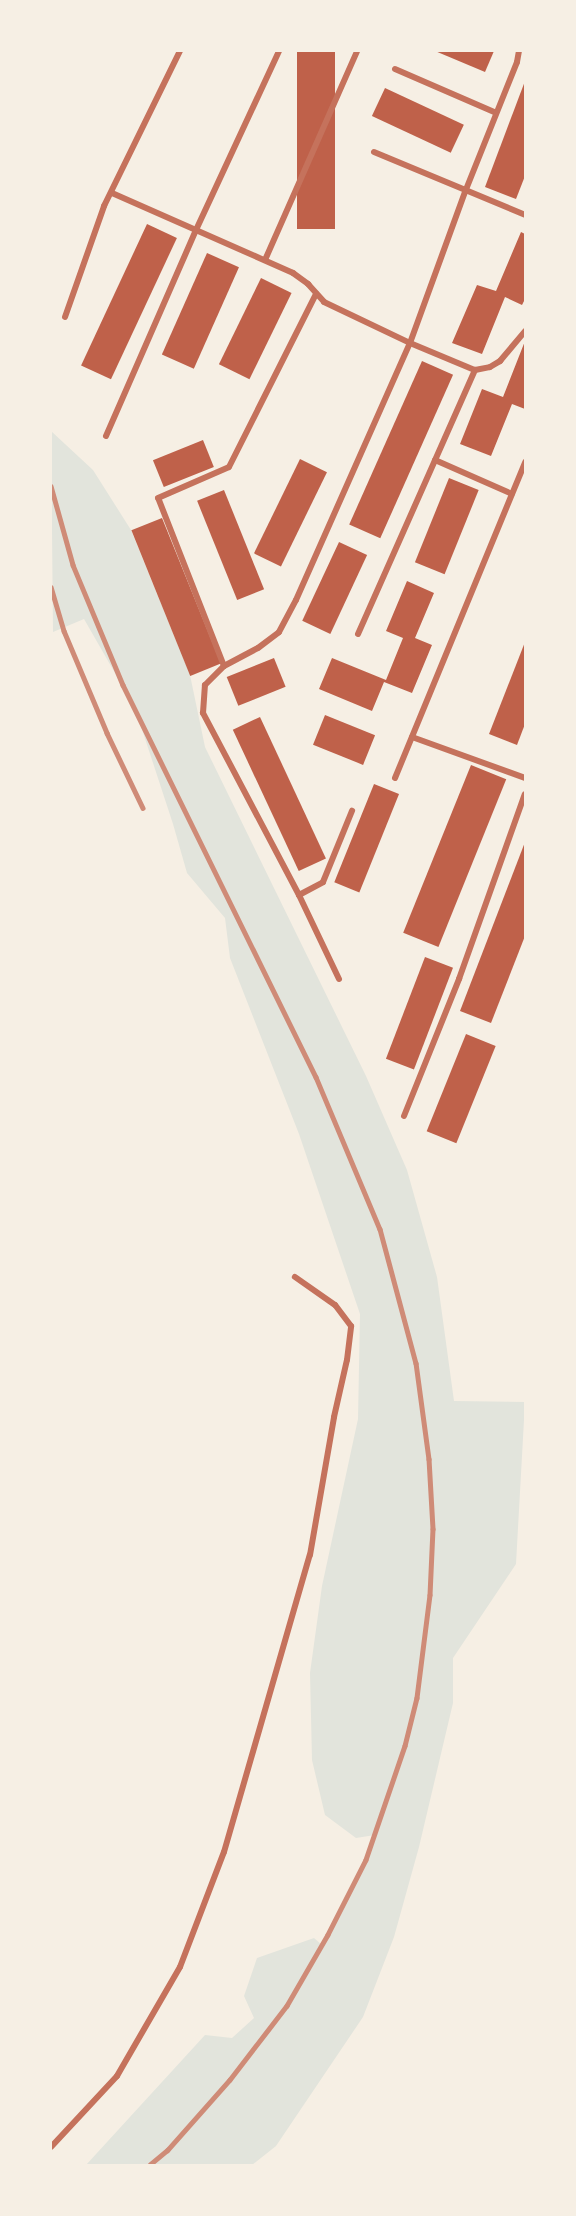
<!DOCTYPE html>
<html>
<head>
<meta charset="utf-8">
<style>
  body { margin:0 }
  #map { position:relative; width:576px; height:2216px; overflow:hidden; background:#f6efe4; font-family:Manrope,sans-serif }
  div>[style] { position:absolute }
  .green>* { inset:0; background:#e2e4dc }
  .building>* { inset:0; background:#bf614a; transform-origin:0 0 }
  .minor>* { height:6px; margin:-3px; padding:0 3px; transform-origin:3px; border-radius:3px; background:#c5725c }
  .rail>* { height:4.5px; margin:-2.25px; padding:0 2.25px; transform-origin:2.25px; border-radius:2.25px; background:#cf8b77 }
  span { translate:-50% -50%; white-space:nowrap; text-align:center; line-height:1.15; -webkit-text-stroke:4.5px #f6efe4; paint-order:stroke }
  .frame { position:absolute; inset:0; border:52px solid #f6efe4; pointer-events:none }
</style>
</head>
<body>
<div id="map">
  <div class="green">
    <i style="clip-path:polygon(51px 431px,93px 470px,131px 530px,190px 675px,205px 747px,366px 1076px,407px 1170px,437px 1277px,454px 1401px,525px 1402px,516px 1564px,453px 1658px,453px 1703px,419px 1847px,394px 1937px,363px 2017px,276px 2146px,252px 2165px,86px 2165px,205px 2035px,232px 2038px,254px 2018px,244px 1996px,257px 1958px,314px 1938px,322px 1945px,366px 1860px,375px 1835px,356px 1838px,325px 1815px,312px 1760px,310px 1673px,322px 1586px,358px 1419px,360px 1314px,299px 1134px,230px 958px,225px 918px,187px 873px,173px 824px,135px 708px,84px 619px,53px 632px)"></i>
  </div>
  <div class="building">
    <i style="left:297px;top:51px;width:38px;height:178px"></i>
    <i style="clip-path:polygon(435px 51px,494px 51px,485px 72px)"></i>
    <i style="clip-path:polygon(525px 81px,525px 176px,516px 199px,485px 187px)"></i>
    <i style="left:385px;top:88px;width:87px;height:31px;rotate:25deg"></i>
    <i style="left:147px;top:224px;width:33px;height:156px;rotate:25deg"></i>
    <i style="clip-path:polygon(521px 232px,525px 234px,525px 299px,522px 305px,505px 297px,482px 354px,452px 343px,477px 285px,496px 291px)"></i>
    <i style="left:207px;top:253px;width:35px;height:111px;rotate:24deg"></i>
    <i style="left:261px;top:278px;width:34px;height:96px;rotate:26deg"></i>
    <i style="clip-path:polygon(525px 341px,525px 409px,512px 404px,491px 456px,460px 444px,482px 389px,503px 397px)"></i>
    <i style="left:422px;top:361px;width:34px;height:179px;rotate:24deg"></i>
    <i style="left:203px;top:440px;width:29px;height:54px;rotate:68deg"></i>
    <i style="left:300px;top:459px;width:30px;height:105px;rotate:26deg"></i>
    <i style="left:449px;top:478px;width:32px;height:91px;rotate:22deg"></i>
    <i style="left:224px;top:490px;width:107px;height:29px;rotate:68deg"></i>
    <i style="left:162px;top:518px;width:157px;height:33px;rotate:68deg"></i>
    <i style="left:339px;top:542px;width:31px;height:87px;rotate:25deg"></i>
    <i style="clip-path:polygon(407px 581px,434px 593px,415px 638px,432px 645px,412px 693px,384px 682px,372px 711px,319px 689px,332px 658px,386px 680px,403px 638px,386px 631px)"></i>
    <i style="clip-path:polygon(525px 642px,525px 724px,517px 745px,489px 734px)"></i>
    <i style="left:274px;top:658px;width:31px;height:51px;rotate:68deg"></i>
    <i style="left:325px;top:715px;width:54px;height:32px;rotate:22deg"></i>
    <i style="left:260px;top:717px;width:156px;height:30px;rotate:65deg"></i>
    <i style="left:471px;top:765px;width:38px;height:181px;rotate:22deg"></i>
    <i style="left:374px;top:784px;width:27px;height:106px;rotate:22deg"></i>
    <i style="clip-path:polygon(525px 842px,525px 936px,491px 1023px,460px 1011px)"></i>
    <i style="left:425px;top:957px;width:30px;height:109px;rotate:21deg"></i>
    <i style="left:466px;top:1034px;width:32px;height:105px;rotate:22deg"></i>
  </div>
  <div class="minor">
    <i style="left:395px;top:69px;width:110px;rotate:23.5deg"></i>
    <i style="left:374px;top:152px;width:164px;rotate:22.6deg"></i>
    <i style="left:112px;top:193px;width:198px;rotate:23.8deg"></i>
    <i style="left:293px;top:273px;width:19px;rotate:36deg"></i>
    <i style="left:308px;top:284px;width:24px;rotate:48deg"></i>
    <i style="left:324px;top:302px;width:95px;rotate:25.5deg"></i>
    <i style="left:410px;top:343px;width:70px;rotate:22.6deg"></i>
    <i style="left:475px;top:370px;width:15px;rotate:-11deg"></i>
    <i style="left:490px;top:367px;width:12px;rotate:-31deg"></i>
    <i style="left:500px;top:361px;width:39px;rotate:-50deg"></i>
    <i style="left:265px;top:260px;width:228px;rotate:-66.2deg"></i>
    <i style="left:65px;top:317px;width:118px;rotate:-70.6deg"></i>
    <i style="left:104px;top:206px;width:173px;rotate:-63.9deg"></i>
    <i style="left:106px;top:436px;width:225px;rotate:-66.4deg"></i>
    <i style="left:196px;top:230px;width:197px;rotate:-65.1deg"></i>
    <i style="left:435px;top:460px;width:84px;rotate:23.8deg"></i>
    <i style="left:358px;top:634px;width:289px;rotate:-66.1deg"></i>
    <i style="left:224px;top:666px;width:180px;rotate:-111.4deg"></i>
    <i style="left:158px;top:498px;width:77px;rotate:-23.6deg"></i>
    <i style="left:229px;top:467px;width:194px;rotate:-63.3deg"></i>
    <i style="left:412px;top:737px;width:120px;rotate:19.9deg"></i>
    <i style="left:395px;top:778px;width:342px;rotate:-67.6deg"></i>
    <i style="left:299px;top:895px;width:27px;rotate:-28deg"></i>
    <i style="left:323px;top:882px;width:77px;rotate:-67.8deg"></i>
    <i style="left:339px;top:979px;width:93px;rotate:-115.5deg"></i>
    <i style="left:299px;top:895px;width:206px;rotate:-117.8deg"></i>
    <i style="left:203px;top:713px;width:28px;rotate:-86deg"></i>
    <i style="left:205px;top:685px;width:27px;rotate:-45deg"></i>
    <i style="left:224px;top:666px;width:38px;rotate:-28deg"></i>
    <i style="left:258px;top:648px;width:26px;rotate:-37deg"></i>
    <i style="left:279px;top:632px;width:36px;rotate:-62deg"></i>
    <i style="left:296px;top:600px;width:281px;rotate:-66.1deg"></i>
    <i style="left:410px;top:343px;width:161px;rotate:-70deg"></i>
    <i style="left:465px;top:192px;width:140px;rotate:-68.2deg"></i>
    <i style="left:517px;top:62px;width:11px;rotate:-80deg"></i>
    <i style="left:404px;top:1116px;width:148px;rotate:-68.1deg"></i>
    <i style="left:459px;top:979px;width:196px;rotate:-70.4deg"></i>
    <i style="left:51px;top:2147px;width:97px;rotate:-47.1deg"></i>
    <i style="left:117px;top:2076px;width:126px;rotate:-60deg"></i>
    <i style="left:180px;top:1967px;width:123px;rotate:-69.1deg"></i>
    <i style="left:224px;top:1852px;width:309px;rotate:-73.9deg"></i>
    <i style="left:310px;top:1555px;width:140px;rotate:-80.1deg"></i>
    <i style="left:334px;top:1417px;width:58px;rotate:-77.2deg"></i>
    <i style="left:347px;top:1360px;width:34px;rotate:-83deg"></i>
    <i style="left:351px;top:1326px;width:26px;rotate:-127deg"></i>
    <i style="left:335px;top:1305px;width:49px;rotate:-145deg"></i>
  </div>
  <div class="rail">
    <i style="left:51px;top:486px;width:82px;rotate:74.4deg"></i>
    <i style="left:73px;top:565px;width:130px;rotate:67.4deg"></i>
    <i style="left:123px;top:685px;width:437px;rotate:63.8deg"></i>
    <i style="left:316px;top:1077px;width:165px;rotate:67.2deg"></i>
    <i style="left:380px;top:1229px;width:139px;rotate:75deg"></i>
    <i style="left:416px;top:1363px;width:97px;rotate:82.3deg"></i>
    <i style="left:429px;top:1459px;width:70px;rotate:86.7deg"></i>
    <i style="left:433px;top:1529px;width:66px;rotate:92.6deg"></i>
    <i style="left:430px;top:1595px;width:104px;rotate:97.2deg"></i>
    <i style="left:417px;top:1698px;width:49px;rotate:104deg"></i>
    <i style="left:405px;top:1746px;width:120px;rotate:108.9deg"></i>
    <i style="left:366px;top:1860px;width:84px;rotate:116.9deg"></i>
    <i style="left:328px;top:1935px;width:82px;rotate:120deg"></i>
    <i style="left:287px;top:2006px;width:93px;rotate:127.6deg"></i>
    <i style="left:230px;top:2080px;width:94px;rotate:131.5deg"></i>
    <i style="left:168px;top:2150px;width:23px;rotate:140deg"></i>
    <i style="left:51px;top:587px;width:46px;rotate:73.5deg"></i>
    <i style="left:64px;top:631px;width:111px;rotate:67.1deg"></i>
    <i style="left:107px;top:733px;width:83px;rotate:64.4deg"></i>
  </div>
  <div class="frame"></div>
</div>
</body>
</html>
